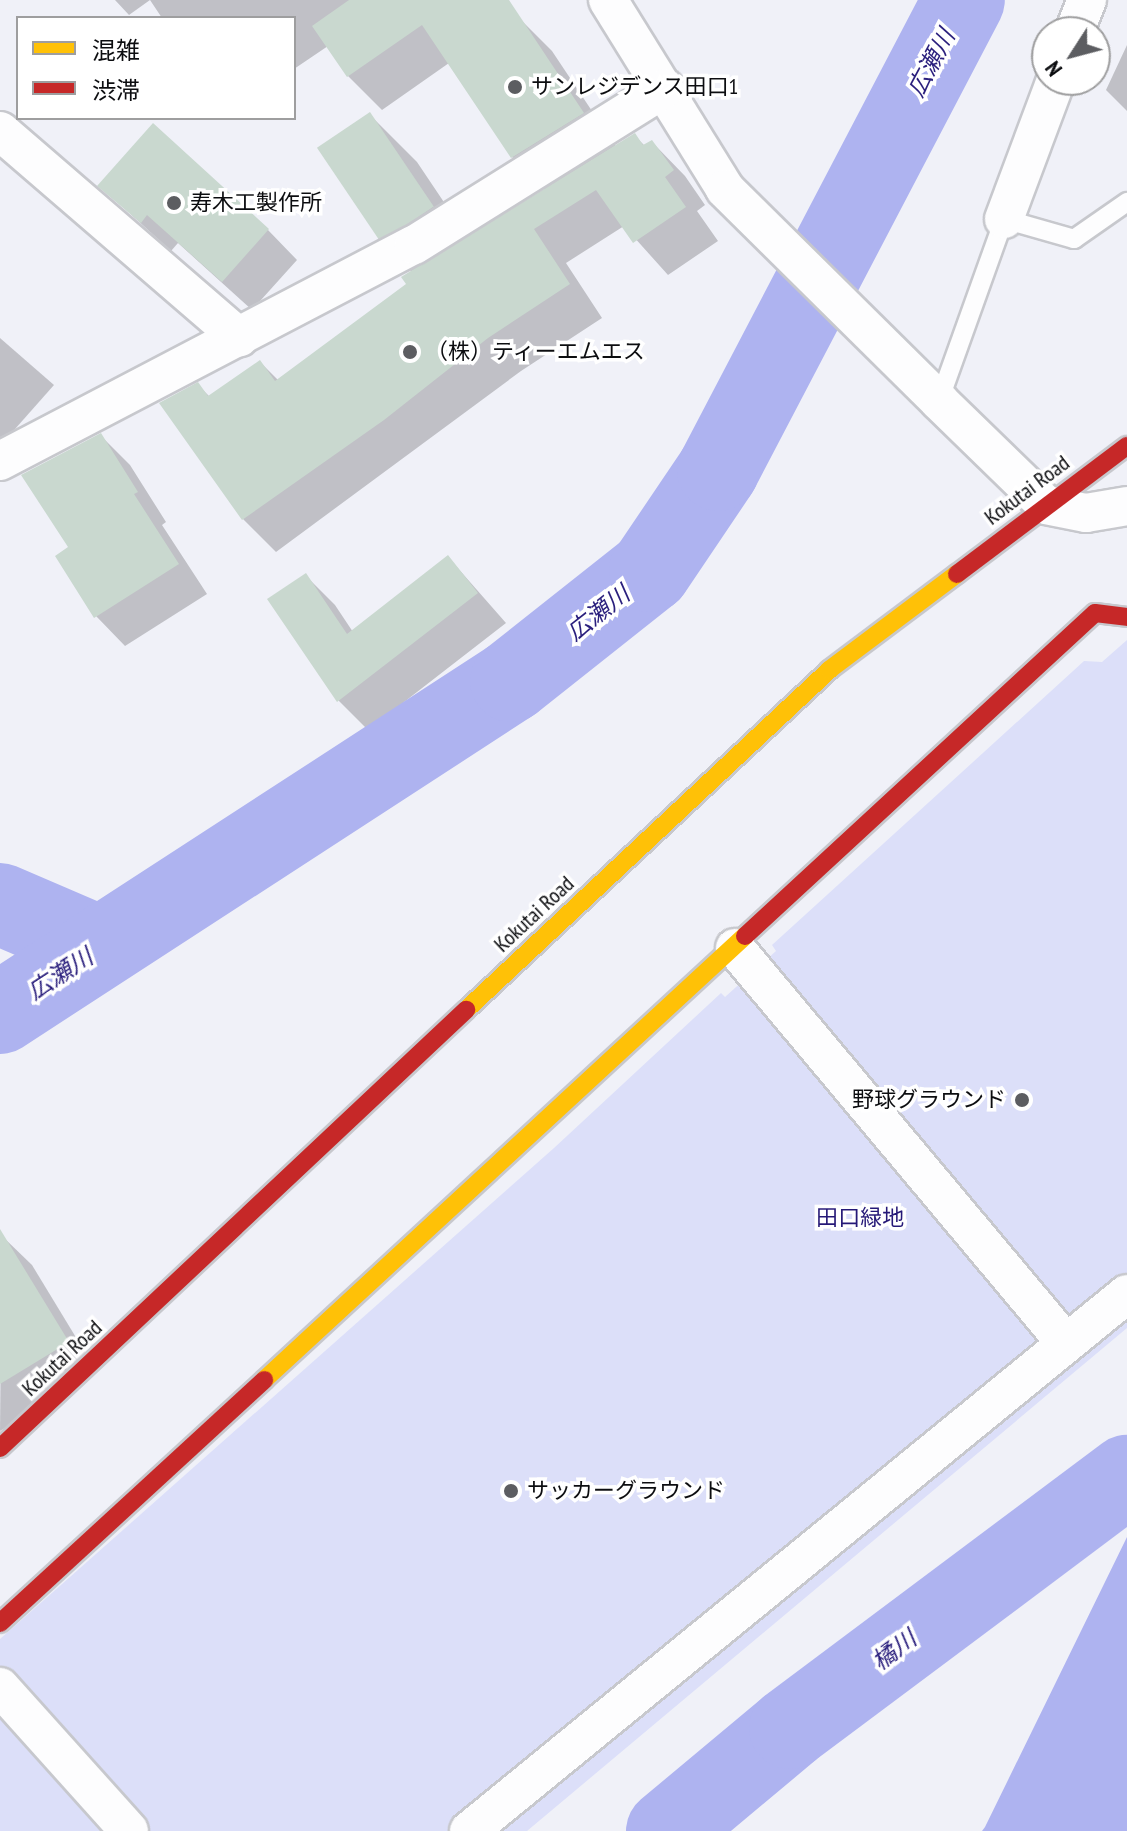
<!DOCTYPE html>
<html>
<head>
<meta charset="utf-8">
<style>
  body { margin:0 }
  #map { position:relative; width:1127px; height:1831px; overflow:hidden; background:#f0f1f8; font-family:"PT Sans Narrow","Noto Sans JP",sans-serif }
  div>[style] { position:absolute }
  .green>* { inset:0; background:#dcdff9 }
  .water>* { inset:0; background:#aeb3f0 }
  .shadow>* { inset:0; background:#0003 }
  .river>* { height:82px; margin:-41px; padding:0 41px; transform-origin:41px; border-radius:41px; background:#aeb3f0 }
  .building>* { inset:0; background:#c9d8cf; transform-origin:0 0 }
  .roads { filter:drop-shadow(2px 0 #c7c8cd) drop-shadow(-2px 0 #c7c8cd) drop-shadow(0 2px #c7c8cd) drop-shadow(0 -2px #c7c8cd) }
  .lane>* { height:18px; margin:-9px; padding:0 9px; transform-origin:9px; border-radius:9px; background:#fdfdfe }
  .street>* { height:38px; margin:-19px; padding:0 19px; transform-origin:19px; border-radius:19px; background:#fdfdfe }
  .slow>* { height:18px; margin:-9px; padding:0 9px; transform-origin:9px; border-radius:9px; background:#ffc107 }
  .jam>* { height:18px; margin:-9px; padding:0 9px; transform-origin:9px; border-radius:9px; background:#c62828 }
  .dots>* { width:22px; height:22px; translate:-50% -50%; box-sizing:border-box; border:4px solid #fff; border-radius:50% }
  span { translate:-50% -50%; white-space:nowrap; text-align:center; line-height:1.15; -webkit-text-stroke:7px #fff; paint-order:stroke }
  .poi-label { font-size:22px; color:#0c0d10 }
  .left { translate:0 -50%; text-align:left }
  .right { translate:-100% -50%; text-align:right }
  .street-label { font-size:22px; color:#0c0d10 }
  .park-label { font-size:22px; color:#251877 }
  .water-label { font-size:24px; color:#2a1f7d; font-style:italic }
  .legend { position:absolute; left:16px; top:16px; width:280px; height:104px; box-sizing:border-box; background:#fff; border:2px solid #9e9e9f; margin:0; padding:10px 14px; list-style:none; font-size:24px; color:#0c0d10 }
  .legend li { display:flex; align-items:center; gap:16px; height:40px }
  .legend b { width:40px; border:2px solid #9e9e9f }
  .north { position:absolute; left:1031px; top:16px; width:80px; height:80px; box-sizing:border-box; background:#fff; border:2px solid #9e9e9f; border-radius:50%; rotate:234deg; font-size:22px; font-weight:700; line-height:32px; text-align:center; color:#0c0d10 }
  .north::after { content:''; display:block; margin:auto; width:28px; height:36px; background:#5c5d61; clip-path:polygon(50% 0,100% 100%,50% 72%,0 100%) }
</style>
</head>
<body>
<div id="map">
  <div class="green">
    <i style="clip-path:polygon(1127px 640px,1127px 1328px,527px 1831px,0 1831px,0 1639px,554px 1148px,721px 993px,725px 997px,776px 951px,772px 945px,1084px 661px,1102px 662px)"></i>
  </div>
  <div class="water">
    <i style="clip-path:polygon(1127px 1537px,1127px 1831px,982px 1831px,985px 1827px)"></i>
  </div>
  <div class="shadow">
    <i style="clip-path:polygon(115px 0,473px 0,518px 17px,552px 51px,616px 147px,634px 135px,645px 146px,652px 142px,685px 176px,705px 205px,697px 211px,718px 241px,668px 275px,624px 226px,566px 263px,602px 318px,521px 371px,276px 552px,243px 519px,198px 385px,210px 397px,260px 362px,279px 381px,408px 284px,412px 272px,378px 238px,370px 115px,417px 162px,468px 238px,545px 190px,512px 157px,449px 63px,382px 110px,348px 76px,328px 46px,294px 69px,294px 18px,162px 18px,150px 0,129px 15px)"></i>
    <i style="clip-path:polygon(1127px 45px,1127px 111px,1106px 90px)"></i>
    <i style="clip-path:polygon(100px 186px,268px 230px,297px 260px,252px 310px,178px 243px,171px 251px)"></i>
    <i style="clip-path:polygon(0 338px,54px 385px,0 446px)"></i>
    <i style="clip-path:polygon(101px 436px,130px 465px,166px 522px,162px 525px,207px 594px,125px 646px,96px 616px,71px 548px)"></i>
    <i style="clip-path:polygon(448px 557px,506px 623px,368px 730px,339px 701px,270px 600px,305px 575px,335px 605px,353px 632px)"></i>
    <i style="clip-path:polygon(2px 1236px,32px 1265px,97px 1372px,0 1431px)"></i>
  </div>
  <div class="river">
    <i style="left:0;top:904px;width:107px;rotate:23.2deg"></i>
    <i style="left:0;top:1013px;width:609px;rotate:-33.01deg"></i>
    <i style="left:511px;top:681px;width:177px;rotate:-38.4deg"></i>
    <i style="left:650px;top:571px;width:122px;rotate:-56deg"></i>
    <i style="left:718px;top:470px;width:530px;rotate:-62.37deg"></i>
    <i style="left:667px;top:1831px;width:160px;rotate:-39.9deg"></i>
    <i style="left:790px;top:1728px;width:421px;rotate:-36.8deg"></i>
  </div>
  <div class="building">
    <i style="clip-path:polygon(349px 0,509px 0,584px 113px,511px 158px,422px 25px,347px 77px,312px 26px)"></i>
    <i style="left:370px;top:112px;width:114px;height:64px;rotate:56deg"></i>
    <i style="clip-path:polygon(153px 123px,269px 229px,222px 282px,147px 215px,141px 223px,97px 186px)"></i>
    <i style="clip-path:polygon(635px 133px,643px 145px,652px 140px,674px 170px,665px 177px,686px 207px,633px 243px,596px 190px,534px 229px,570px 284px,488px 338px,384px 420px,242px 520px,159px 403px,198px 382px,208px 396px,260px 360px,275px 381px,406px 284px,401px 277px)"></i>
    <i style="clip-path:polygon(101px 433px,138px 492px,134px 494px,179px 564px,94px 618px,55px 556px,68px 547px,21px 475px)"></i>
    <i style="clip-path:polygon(448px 555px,478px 593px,337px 702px,267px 599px,306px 573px,347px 634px)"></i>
    <i style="clip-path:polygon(0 1229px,69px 1342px,0 1384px)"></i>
  </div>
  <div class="roads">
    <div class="lane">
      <i style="left:939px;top:401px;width:193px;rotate:-70.3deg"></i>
      <i style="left:1004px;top:219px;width:73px;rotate:15.9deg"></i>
      <i style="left:1074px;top:239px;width:65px;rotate:-34.9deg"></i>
    </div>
    <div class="street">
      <i style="left:608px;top:0;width:222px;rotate:58.2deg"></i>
      <i style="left:725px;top:189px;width:301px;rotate:44.7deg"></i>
      <i style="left:939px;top:401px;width:149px;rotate:44.2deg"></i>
      <i style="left:1046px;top:505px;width:41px;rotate:11.3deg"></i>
      <i style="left:1086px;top:513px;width:42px;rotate:-9.7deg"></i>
      <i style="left:1074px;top:32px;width:35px;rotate:-68deg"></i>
      <i style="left:0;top:131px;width:316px;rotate:40.8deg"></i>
      <i style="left:1004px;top:219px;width:148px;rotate:-69.5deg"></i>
      <i style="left:0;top:461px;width:467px;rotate:-27.6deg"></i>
      <i style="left:414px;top:245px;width:296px;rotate:-32deg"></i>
      <i style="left:735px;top:948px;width:514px;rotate:50.05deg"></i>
      <i style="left:0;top:1687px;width:193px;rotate:48.1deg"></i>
      <i style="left:469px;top:1831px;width:849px;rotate:-39.22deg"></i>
    </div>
    <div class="slow">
      <i style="left:466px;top:1010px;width:497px;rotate:-43.1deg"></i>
      <i style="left:829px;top:670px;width:160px;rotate:-36.9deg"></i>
      <i style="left:264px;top:1380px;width:655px;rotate:-42.71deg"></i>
    </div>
    <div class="jam">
      <i style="left:957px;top:574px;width:213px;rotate:-37deg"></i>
      <i style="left:745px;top:936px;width:476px;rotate:-42.7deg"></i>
      <i style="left:1095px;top:613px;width:32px;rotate:7deg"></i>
      <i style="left:0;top:1448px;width:640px;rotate:-43.23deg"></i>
      <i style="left:0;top:1623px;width:359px;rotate:-42.6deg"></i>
    </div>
  </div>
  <div class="dots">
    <i style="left:515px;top:87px;background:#5c5d61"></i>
    <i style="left:174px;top:203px;background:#5c5d61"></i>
    <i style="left:410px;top:352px;background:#5c5d61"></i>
    <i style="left:1022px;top:1100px;background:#5c5d61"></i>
    <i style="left:511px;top:1491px;background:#5c5d61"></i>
  </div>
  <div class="poi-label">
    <span class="left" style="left:531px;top:87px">サンレジデンス田口1</span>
    <span class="left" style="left:190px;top:203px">寿木工製作所</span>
    <span class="left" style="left:426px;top:352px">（株）ティーエムエス</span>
    <span class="right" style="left:1006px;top:1100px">野球グラウンド</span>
    <span class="left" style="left:527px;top:1491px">サッカーグラウンド</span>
  </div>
  <div class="street-label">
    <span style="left:1027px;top:490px;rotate:-37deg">Kokutai Road</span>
    <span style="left:534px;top:914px;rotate:-43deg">Kokutai Road</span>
    <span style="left:62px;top:1358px;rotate:-43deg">Kokutai Road</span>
  </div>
  <div class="park-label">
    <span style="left:860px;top:1218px">田口緑地</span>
  </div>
  <div class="water-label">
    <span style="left:931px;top:63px;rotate:-62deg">広瀬川</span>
    <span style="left:598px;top:613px;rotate:-38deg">広瀬川</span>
    <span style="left:60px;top:974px;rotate:-33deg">広瀬川</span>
    <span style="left:894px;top:1650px;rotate:-37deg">橘川</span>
  </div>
  <ul class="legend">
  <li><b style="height:10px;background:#ffc107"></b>混雑</li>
  <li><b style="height:10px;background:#c62828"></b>渋滞</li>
  </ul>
  <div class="north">N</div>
</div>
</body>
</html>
